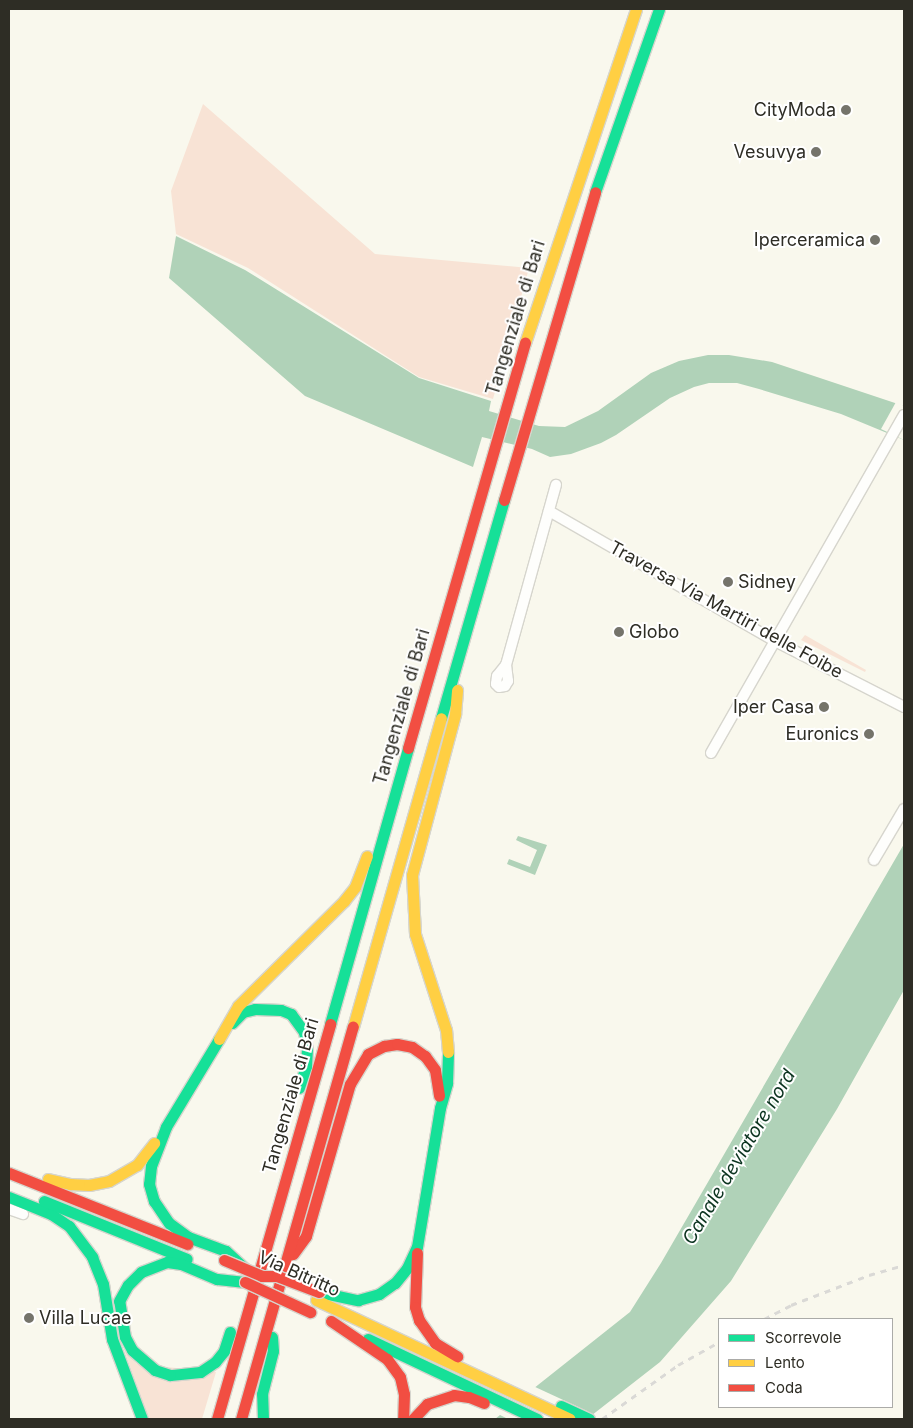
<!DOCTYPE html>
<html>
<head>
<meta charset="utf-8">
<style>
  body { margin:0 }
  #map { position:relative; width:913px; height:1428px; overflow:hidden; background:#f9f8ed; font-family:Inter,sans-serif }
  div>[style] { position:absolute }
  .green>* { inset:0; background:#f8e3d5 }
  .water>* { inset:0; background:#b0d2b8 }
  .pier>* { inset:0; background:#f9f8ed }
  .roads { filter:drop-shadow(1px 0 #d6d5cd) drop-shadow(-1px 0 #d6d5cd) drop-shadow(0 1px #d6d5cd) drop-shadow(0 -1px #d6d5cd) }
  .street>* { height:10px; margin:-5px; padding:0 5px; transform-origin:5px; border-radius:5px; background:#fefefc }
  .fast>* { height:11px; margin:-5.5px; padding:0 5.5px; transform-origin:5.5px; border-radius:5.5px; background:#16e098 }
  .slow>* { height:11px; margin:-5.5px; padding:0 5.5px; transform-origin:5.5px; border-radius:5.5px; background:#ffcf43 }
  .jam>* { height:11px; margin:-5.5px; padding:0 5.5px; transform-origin:5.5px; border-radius:5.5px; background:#f24e42 }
  .rail>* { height:3px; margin-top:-1.5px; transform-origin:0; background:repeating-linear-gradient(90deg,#dad9d6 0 6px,transparent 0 12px) }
  .bridges { filter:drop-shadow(1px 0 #d6d5cd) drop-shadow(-1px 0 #d6d5cd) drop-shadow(0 1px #d6d5cd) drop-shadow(0 -1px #d6d5cd) }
  .jam-bridge>* { height:11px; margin:-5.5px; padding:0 5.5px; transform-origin:5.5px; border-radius:5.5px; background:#f24e42 }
  .dots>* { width:14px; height:14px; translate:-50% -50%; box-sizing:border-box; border:2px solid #fff; border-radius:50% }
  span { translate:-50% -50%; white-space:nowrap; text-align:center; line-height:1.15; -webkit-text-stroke:4px #fff; paint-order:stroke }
  .poi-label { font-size:18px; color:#2e2d25 }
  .right { translate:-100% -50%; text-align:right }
  .left { translate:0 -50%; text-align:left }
  .street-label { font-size:18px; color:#2e2d25 }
  .water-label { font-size:19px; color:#0c3420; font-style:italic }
  .frame { position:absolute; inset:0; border:10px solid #2e2d25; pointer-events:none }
  .legend { position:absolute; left:718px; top:1318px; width:175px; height:90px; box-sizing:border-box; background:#fff; border:1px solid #ababa8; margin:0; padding:6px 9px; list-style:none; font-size:15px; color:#2e2d25 }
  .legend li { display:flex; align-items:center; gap:10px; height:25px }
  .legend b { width:25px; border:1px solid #ababa8 }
</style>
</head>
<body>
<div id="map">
  <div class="green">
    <i style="clip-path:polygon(203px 104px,375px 254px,529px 268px,493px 399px,419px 377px,248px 268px,176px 234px,171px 191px)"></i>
    <i style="clip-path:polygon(805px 635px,866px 670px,865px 672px,801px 640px)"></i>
    <i style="clip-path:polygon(124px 1350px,137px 1364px,216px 1372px,202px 1419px,149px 1419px)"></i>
  </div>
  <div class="water">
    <i style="clip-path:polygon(176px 236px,245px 270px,419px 378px,491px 401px,489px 411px,539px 426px,565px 427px,598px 411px,651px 373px,679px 361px,708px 355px,729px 355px,772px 362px,904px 406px,904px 440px,841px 414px,759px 389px,737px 383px,709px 383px,694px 387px,670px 398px,616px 435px,601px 443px,571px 454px,550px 457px,532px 449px,482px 437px,473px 467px,305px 396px,169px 278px)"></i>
    <i style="clip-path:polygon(518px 836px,547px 845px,535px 875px,507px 864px,509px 859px,530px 867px,537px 850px,516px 840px)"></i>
    <i style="clip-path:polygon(904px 844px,904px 990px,837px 1109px,731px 1281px,660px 1362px,587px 1419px,495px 1419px,630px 1312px,661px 1263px)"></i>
  </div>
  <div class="pier">
    <i style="clip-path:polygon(896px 402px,904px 406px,904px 440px,881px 429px)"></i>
    <i style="clip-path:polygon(533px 1386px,587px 1411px,592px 1419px,508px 1419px,498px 1414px)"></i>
  </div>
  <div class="roads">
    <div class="street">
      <i style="left:549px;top:511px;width:261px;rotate:29.9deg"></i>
      <i style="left:775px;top:641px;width:145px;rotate:27.1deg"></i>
      <i style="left:506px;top:665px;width:14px;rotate:129deg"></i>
      <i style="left:497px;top:676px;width:8px;rotate:97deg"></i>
      <i style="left:496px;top:684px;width:4px;rotate:45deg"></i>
      <i style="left:499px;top:687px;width:6px;rotate:-9deg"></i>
      <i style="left:505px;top:686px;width:6px;rotate:-59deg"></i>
      <i style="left:508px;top:681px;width:16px;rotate:-97deg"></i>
      <i style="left:506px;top:665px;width:187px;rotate:-74.5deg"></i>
      <i style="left:711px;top:753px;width:389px;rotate:-60.3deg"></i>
      <i style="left:874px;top:860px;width:59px;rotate:-59.5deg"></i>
      <i style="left:9px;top:1209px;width:15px;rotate:20deg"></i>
    </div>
    <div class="fast">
      <i style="left:595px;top:192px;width:194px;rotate:-70.7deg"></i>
      <i style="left:441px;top:718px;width:227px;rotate:-73.9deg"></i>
      <i style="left:232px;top:1023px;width:16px;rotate:-45deg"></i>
      <i style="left:243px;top:1012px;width:12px;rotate:-14deg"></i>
      <i style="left:255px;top:1009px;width:26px;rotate:2deg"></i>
      <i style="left:281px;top:1010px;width:11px;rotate:22deg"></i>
      <i style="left:291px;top:1014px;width:22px;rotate:54deg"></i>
      <i style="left:304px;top:1032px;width:16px;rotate:79deg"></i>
      <i style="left:307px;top:1048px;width:18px;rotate:93deg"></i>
      <i style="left:306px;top:1066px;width:23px;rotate:108deg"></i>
      <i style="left:330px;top:1024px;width:287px;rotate:-74.2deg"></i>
      <i style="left:219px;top:1039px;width:103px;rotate:121.1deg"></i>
      <i style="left:166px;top:1127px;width:42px;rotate:111deg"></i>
      <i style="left:151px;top:1166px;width:18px;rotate:96deg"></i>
      <i style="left:149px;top:1184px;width:18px;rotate:74deg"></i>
      <i style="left:154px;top:1201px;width:27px;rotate:56deg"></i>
      <i style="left:169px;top:1223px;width:24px;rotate:36deg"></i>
      <i style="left:188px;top:1237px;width:40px;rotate:20.2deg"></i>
      <i style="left:226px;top:1251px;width:25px;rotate:43deg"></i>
      <i style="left:9px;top:1197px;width:45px;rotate:22deg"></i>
      <i style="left:51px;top:1214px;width:22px;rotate:34deg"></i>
      <i style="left:69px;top:1226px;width:39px;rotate:53deg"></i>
      <i style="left:92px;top:1257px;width:29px;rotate:68deg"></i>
      <i style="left:103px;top:1284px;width:56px;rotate:80.7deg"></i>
      <i style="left:112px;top:1339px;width:85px;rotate:69.4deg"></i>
      <i style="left:44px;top:1201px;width:154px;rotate:22.1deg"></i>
      <i style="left:319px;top:1292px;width:40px;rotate:12deg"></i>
      <i style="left:358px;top:1300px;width:22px;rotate:-16deg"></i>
      <i style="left:379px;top:1294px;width:19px;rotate:-35deg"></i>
      <i style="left:395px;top:1283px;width:19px;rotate:-51deg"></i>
      <i style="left:407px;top:1268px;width:23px;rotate:-65deg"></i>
      <i style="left:417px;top:1247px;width:141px;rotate:-80.6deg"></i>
      <i style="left:440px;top:1108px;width:26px;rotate:-74deg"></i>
      <i style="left:447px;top:1083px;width:31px;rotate:-88deg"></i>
      <i style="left:230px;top:1332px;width:20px;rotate:108deg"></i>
      <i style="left:224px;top:1351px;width:14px;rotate:129deg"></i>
      <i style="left:215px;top:1362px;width:18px;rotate:146deg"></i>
      <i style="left:200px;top:1372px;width:30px;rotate:174deg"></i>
      <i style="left:170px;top:1375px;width:16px;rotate:-162deg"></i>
      <i style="left:155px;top:1370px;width:30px;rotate:-139deg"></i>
      <i style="left:132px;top:1350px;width:15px;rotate:-118deg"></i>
      <i style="left:125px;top:1337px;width:36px;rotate:-99deg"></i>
      <i style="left:119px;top:1301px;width:18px;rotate:-61deg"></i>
      <i style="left:128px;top:1285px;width:18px;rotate:-45deg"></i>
      <i style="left:141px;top:1272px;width:28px;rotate:-21deg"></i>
      <i style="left:167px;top:1262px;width:14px;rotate:8deg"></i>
      <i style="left:181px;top:1264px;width:39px;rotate:23deg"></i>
      <i style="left:217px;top:1279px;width:28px;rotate:6deg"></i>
      <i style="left:368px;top:1339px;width:187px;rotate:25.3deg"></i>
      <i style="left:561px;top:1406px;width:31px;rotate:25deg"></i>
      <i style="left:263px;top:1419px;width:25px;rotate:-92deg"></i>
      <i style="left:262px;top:1394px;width:44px;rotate:-75.7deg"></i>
      <i style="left:273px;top:1351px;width:14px;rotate:-94deg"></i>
    </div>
    <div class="slow">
      <i style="left:525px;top:343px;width:352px;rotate:-71.6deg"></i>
      <i style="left:353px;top:1027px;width:321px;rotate:-74.1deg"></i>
      <i style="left:219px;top:1039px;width:38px;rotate:-60deg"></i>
      <i style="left:238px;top:1006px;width:149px;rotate:-44.7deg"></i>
      <i style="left:344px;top:901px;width:18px;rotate:-52deg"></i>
      <i style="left:355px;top:887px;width:33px;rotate:-69deg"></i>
      <i style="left:448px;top:1052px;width:22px;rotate:-95deg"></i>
      <i style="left:446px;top:1030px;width:101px;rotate:-107.9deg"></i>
      <i style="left:415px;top:934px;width:59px;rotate:-92.9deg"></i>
      <i style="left:412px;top:875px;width:167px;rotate:-75deg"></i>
      <i style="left:455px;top:714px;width:24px;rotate:-85deg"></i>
      <i style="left:48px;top:1179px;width:23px;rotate:13deg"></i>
      <i style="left:70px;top:1184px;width:19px;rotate:3deg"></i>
      <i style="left:89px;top:1185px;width:20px;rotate:-11deg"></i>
      <i style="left:109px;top:1181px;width:32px;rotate:-30deg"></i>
      <i style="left:137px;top:1165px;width:28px;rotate:-52deg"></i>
      <i style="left:316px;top:1300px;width:280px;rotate:25.1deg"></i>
    </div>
    <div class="jam">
      <i style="left:504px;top:500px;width:321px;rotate:-73.5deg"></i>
      <i style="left:408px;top:748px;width:422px;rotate:-73.9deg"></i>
      <i style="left:9px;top:1173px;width:192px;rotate:21.7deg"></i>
      <i style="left:417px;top:1253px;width:54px;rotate:92.1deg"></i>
      <i style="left:415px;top:1307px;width:14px;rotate:73deg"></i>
      <i style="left:419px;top:1320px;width:28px;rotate:55deg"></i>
      <i style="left:435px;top:1343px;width:26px;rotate:31deg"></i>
      <i style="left:293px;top:1254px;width:22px;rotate:-54deg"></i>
      <i style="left:306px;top:1236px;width:158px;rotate:-73.9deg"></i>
      <i style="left:350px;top:1084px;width:35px;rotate:-59deg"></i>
      <i style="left:368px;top:1054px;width:18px;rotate:-27deg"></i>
      <i style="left:384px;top:1046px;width:13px;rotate:-9deg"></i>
      <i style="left:397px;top:1044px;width:15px;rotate:11deg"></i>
      <i style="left:412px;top:1047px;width:16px;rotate:35deg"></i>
      <i style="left:425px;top:1056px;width:17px;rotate:54deg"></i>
      <i style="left:435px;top:1070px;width:26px;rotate:81deg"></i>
      <i style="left:331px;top:1321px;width:68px;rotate:34.2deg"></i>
      <i style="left:387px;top:1359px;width:22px;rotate:54deg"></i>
      <i style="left:400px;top:1377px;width:17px;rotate:77deg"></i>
      <i style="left:404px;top:1394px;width:25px;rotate:92deg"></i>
      <i style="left:217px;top:1419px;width:411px;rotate:-74deg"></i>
      <i style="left:241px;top:1419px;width:408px;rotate:-74.1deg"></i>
      <i style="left:413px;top:1419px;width:21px;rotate:-47deg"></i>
      <i style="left:427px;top:1404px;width:28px;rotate:-18deg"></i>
      <i style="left:454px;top:1395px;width:15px;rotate:8deg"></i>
      <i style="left:469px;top:1397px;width:16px;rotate:22deg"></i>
    </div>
  </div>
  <div class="rail">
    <i style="left:764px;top:1319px;width:30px;rotate:-27deg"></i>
    <i style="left:791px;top:1305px;width:84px;rotate:-21deg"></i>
    <i style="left:869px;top:1275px;width:36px;rotate:-16deg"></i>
    <i style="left:602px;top:1419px;width:93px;rotate:-35.4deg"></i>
    <i style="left:678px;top:1365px;width:47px;rotate:-29.3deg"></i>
  </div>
  <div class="bridges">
    <div class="jam-bridge">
      <i style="left:224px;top:1260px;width:41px;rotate:22.8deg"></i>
      <i style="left:262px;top:1276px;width:15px"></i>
      <i style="left:277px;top:1276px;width:45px;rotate:20.9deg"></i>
      <i style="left:245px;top:1282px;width:72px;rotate:24.8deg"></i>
    </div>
  </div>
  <div class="dots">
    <i style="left:846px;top:110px;background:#75746b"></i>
    <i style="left:816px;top:152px;background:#75746b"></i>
    <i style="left:875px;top:240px;background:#75746b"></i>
    <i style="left:728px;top:582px;background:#75746b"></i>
    <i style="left:619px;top:632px;background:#75746b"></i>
    <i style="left:824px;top:707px;background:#75746b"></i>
    <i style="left:869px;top:734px;background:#75746b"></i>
    <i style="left:29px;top:1318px;background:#75746b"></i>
  </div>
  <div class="poi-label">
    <span class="right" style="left:836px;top:110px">CityModa</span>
    <span class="right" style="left:806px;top:152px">Vesuvya</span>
    <span class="right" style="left:865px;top:240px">Iperceramica</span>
    <span class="left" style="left:738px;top:582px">Sidney</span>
    <span class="left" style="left:629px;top:632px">Globo</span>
    <span class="right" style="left:814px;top:707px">Iper Casa</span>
    <span class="right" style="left:859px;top:734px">Euronics</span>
    <span class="left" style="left:39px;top:1318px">Villa Lucae</span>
  </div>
  <div class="street-label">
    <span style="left:516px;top:318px;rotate:-73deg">Tangenziale di Bari</span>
    <span style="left:726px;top:610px;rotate:29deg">Traversa Via Martiri delle Foibe</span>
    <span style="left:402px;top:707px;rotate:-74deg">Tangenziale di Bari</span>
    <span style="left:291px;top:1096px;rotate:-74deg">Tangenziale di Bari</span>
    <span style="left:299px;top:1274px;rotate:24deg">Via Bitritto</span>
  </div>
  <div class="water-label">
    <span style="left:739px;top:1157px;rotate:-59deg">Canale deviatore nord</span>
  </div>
  <div class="frame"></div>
  <ul class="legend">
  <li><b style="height:6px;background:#16e098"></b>Scorrevole</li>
  <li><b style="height:6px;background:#ffcf43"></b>Lento</li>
  <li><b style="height:6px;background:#f24e42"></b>Coda</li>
  </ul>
</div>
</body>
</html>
